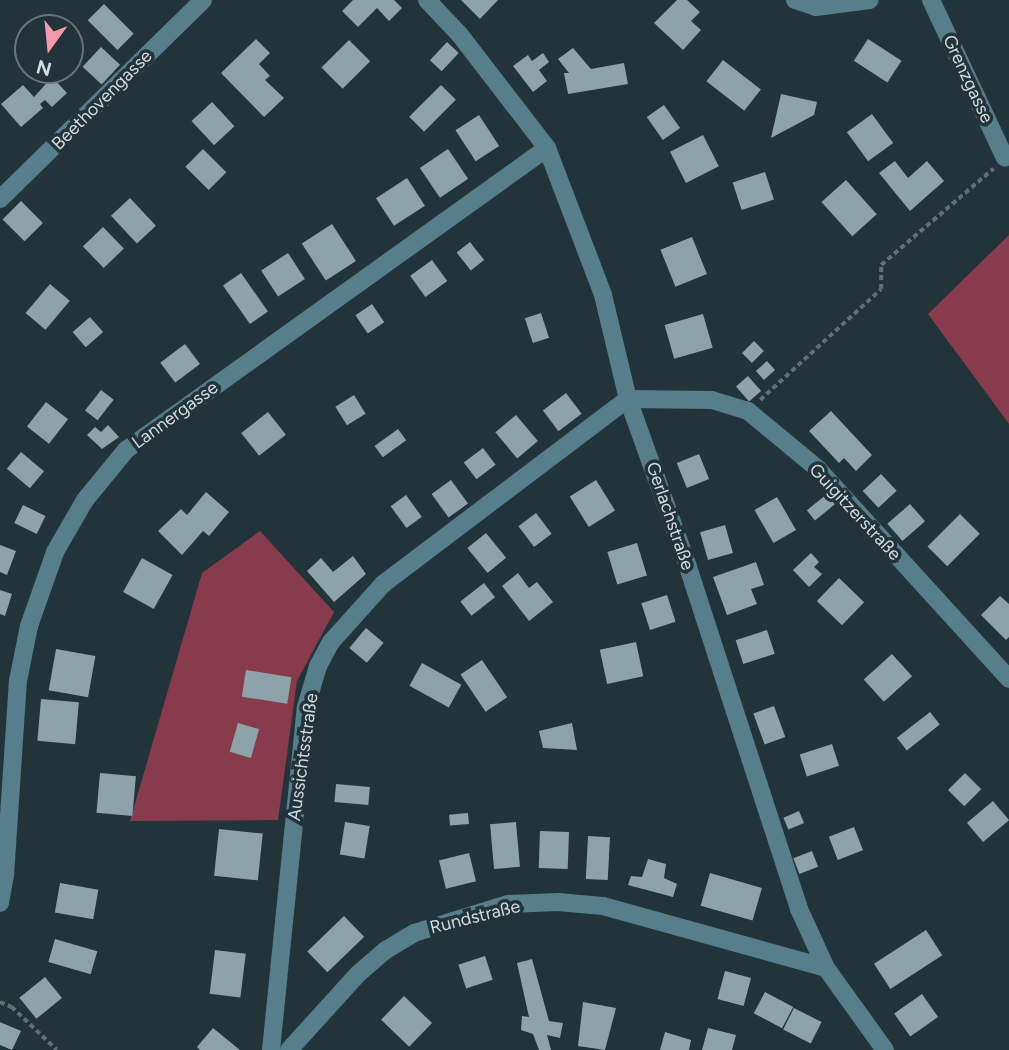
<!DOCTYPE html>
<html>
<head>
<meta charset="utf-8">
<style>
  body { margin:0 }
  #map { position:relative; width:1009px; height:1050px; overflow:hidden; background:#223339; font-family:Figtree,sans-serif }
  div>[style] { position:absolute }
  .forest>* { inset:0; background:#893b4e }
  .building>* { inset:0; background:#8ea2a9; transform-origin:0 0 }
  .path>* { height:3.5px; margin-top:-1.75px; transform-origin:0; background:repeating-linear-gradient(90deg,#617075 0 5px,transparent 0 8.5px) }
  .minor>* { height:18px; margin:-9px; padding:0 9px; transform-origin:9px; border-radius:9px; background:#567e8b }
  span { translate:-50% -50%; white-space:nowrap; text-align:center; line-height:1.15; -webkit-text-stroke:7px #223339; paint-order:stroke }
  .street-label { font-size:18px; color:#d1dbdf }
  .north { position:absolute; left:14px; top:14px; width:70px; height:70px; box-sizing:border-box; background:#223339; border:2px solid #68767b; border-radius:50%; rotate:195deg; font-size:19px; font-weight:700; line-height:28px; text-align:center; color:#d1dbdf }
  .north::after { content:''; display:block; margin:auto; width:24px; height:32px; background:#f39aab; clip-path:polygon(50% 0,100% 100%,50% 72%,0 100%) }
</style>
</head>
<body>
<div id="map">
  <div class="forest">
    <i style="clip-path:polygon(1009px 235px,1009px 424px,928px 314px)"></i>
    <i style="clip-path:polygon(260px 531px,334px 612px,297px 681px,278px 820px,130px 821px,202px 573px)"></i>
  </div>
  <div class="building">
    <i style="clip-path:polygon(353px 0,394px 0,402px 8px,389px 21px,377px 8px,358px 27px,342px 11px)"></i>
    <i style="clip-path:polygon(461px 0,498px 0,480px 19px)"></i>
    <i style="clip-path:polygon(677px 0,687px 0,700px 12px,691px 21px,701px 30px,683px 50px,654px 23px)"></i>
    <i style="left:104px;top:4px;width:42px;height:23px;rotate:45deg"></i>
    <i style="clip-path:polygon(256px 39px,270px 53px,259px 64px,270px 76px,265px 80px,284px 98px,264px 117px,221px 73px)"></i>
    <i style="left:868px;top:39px;width:40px;height:26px;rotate:33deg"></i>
    <i style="left:349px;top:40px;width:30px;height:39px;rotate:45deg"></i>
    <i style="left:447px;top:42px;width:16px;height:25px;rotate:43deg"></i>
    <i style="left:101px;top:47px;width:26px;height:27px;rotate:43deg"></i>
    <i style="clip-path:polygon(573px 48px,591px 69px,624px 63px,628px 84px,568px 94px,564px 73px,569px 73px,558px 59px)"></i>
    <i style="clip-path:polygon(543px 53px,549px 62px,539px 70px,547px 81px,533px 92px,513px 66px,528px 55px,532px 61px)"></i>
    <i style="left:723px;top:60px;width:48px;height:27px;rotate:38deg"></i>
    <i style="clip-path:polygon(52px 77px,67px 93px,52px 107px,45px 100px,40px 104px,43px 108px,21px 127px,1px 104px,23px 85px,34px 97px)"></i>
    <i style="left:441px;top:85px;width:21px;height:45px;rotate:45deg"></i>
    <i style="clip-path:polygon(781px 94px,817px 102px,814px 115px,771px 138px)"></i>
    <i style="left:212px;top:102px;width:33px;height:28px;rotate:47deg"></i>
    <i style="left:664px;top:105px;width:28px;height:21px;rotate:55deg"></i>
    <i style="left:872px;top:114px;width:36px;height:31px;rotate:54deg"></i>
    <i style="left:479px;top:115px;width:37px;height:28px;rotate:57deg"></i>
    <i style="left:703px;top:135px;width:35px;height:37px;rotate:63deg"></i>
    <i style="left:203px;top:149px;width:33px;height:25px;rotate:45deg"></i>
    <i style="left:448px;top:149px;width:36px;height:34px;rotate:56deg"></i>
    <i style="clip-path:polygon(895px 161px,908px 178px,927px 161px,944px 181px,910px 211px,879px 173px)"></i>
    <i style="left:765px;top:172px;width:29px;height:34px;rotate:72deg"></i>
    <i style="left:407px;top:178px;width:33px;height:37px;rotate:57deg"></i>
    <i style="left:846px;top:180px;width:46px;height:33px;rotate:48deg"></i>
    <i style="left:130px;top:198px;width:38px;height:26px;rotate:47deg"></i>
    <i style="left:21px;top:201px;width:31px;height:26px;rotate:45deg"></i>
    <i style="left:332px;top:224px;width:44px;height:36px;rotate:57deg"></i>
    <i style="left:103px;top:227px;width:30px;height:28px;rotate:46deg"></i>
    <i style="left:692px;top:237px;width:40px;height:34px;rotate:68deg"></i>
    <i style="left:470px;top:242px;width:23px;height:17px;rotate:52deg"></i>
    <i style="left:288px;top:253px;width:31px;height:32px;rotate:57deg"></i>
    <i style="left:432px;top:260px;width:26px;height:27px;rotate:54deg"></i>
    <i style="left:241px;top:273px;width:47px;height:22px;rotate:55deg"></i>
    <i style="left:50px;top:284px;width:26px;height:38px;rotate:40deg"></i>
    <i style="left:372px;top:304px;width:22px;height:20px;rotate:56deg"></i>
    <i style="left:541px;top:313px;width:26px;height:17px;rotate:72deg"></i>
    <i style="left:703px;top:314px;width:35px;height:40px;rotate:74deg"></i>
    <i style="left:90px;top:317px;width:20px;height:23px;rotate:49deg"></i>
    <i style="left:754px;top:341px;width:14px;height:17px;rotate:45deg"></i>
    <i style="left:185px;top:344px;width:25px;height:31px;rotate:53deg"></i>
    <i style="left:767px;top:361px;width:12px;height:15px;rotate:48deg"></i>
    <i style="left:748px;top:376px;width:20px;height:16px;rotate:49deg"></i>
    <i style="left:101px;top:390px;width:16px;height:26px;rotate:38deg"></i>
    <i style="left:566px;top:393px;width:26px;height:29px;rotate:53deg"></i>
    <i style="left:354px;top:395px;width:22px;height:22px;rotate:58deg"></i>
    <i style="left:46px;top:402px;width:28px;height:31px;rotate:38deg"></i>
    <i style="clip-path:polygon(831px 411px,872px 455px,856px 471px,844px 458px,839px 463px,809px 431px)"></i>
    <i style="left:268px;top:412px;width:29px;height:34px;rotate:52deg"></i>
    <i style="left:516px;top:415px;width:34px;height:27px;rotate:50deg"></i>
    <i style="clip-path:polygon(108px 425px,119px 437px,102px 449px,87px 435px,95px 427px,101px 432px)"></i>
    <i style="left:398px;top:429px;width:14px;height:29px;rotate:54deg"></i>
    <i style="left:483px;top:448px;width:21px;height:24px;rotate:53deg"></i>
    <i style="left:21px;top:452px;width:30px;height:22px;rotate:40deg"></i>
    <i style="left:699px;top:454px;width:27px;height:24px;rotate:68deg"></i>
    <i style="left:881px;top:474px;width:23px;height:25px;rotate:47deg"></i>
    <i style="left:451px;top:480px;width:29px;height:24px;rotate:54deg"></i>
    <i style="left:596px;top:480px;width:36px;height:31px;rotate:58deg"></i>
    <i style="clip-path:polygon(206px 492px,229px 512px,209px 536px,203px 531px,182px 555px,158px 531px,181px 509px,187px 515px)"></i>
    <i style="left:827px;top:494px;width:13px;height:26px;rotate:51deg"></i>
    <i style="left:406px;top:495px;width:27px;height:19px;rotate:54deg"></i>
    <i style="left:777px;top:497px;width:38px;height:26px;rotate:60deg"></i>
    <i style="left:910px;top:504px;width:23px;height:30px;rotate:49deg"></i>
    <i style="left:23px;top:505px;width:25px;height:20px;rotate:26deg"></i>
    <i style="left:536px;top:513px;width:26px;height:22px;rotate:53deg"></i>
    <i style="left:960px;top:514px;width:28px;height:46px;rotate:45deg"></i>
    <i style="left:725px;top:525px;width:29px;height:26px;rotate:74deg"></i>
    <i style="left:486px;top:533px;width:32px;height:24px;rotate:51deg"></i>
    <i style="left:637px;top:543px;width:34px;height:31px;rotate:73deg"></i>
    <i style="clip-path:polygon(0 545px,16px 551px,7px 575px,0 572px)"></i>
    <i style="clip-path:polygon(811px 553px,819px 562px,814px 567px,822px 574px,809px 587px,793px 570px)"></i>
    <i style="clip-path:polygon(353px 556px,366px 574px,334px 602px,307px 571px,321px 558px,333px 572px)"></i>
    <i style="left:142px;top:558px;width:35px;height:39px;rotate:29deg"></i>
    <i style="clip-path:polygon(756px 562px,764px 585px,751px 589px,757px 604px,727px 615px,713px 577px)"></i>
    <i style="clip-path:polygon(518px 573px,529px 588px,537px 582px,553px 602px,529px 621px,502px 586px)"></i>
    <i style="left:839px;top:578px;width:35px;height:32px;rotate:44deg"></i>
    <i style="left:484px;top:583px;width:18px;height:30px;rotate:52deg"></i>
    <i style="clip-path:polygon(0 590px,12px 594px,5px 616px,0 614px)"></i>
    <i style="left:667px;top:595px;width:28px;height:27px;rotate:72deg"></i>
    <i style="clip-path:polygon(1000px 596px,1009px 604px,1009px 637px,1006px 640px,981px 615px)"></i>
    <i style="left:366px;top:628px;width:23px;height:26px;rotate:40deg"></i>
    <i style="left:767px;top:630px;width:25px;height:33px;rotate:72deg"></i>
    <i style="left:636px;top:642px;width:35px;height:37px;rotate:78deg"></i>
    <i style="left:56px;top:649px;width:40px;height:42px;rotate:10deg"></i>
    <i style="left:892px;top:654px;width:30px;height:38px;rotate:48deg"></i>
    <i style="left:482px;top:660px;width:45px;height:26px;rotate:56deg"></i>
    <i style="left:422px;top:663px;width:45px;height:26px;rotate:29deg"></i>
    <i style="left:246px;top:670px;width:46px;height:27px;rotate:9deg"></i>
    <i style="left:41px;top:699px;width:38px;height:42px;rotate:5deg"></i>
    <i style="left:774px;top:706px;width:33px;height:22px;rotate:70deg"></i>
    <i style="left:930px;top:712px;width:16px;height:42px;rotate:52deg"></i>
    <i style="left:238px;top:723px;width:22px;height:30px;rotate:16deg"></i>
    <i style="clip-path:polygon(572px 723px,577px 750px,543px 748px,539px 731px)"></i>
    <i style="left:832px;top:744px;width:23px;height:34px;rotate:72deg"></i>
    <i style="left:100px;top:773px;width:36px;height:40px;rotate:5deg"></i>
    <i style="left:965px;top:773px;width:23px;height:24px;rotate:45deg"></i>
    <i style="left:336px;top:784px;width:34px;height:18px;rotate:5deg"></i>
    <i style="left:993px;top:801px;width:25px;height:34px;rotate:50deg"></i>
    <i style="left:799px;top:811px;width:13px;height:17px;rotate:67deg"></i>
    <i style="left:468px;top:813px;width:11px;height:19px;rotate:85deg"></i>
    <i style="left:345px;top:822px;width:25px;height:33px;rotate:9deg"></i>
    <i style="left:516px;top:822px;width:45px;height:26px;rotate:85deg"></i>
    <i style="left:854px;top:827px;width:25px;height:27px;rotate:69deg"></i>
    <i style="left:219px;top:829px;width:44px;height:47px;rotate:6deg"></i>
    <i style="left:540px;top:831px;width:29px;height:37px;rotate:2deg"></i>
    <i style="left:588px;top:836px;width:22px;height:43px;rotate:3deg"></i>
    <i style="left:812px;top:851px;width:17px;height:20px;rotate:69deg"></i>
    <i style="left:469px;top:853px;width:29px;height:31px;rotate:76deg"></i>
    <i style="clip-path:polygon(648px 859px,666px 864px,664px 878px,677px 884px,673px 897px,628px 885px,631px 876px,642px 877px)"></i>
    <i style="left:710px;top:873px;width:54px;height:34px;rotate:16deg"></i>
    <i style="left:60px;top:883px;width:39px;height:30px;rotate:10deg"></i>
    <i style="left:344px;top:916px;width:29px;height:51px;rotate:46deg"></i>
    <i style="left:926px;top:930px;width:30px;height:62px;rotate:57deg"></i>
    <i style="left:55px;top:939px;width:44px;height:24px;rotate:16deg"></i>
    <i style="left:215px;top:950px;width:31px;height:44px;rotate:7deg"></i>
    <i style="left:485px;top:956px;width:25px;height:28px;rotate:72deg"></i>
    <i style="clip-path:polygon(532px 959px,549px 1021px,563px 1023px,560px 1038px,547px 1035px,551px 1050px,539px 1050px,533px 1034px,521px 1030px,522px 1016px,529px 1017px,517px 963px)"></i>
    <i style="left:725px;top:971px;width:27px;height:29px;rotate:15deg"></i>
    <i style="left:45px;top:977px;width:27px;height:33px;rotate:51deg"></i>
    <i style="left:765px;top:992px;width:32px;height:24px;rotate:28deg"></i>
    <i style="left:922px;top:994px;width:28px;height:34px;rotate:55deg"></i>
    <i style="left:404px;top:996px;width:39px;height:33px;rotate:44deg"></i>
    <i style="clip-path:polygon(583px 1002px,616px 1008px,605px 1050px,578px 1046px)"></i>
    <i style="left:794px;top:1008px;width:31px;height:24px;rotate:27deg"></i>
    <i style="clip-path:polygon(0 1022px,21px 1031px,12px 1050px,0 1045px)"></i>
    <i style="clip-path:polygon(213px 1028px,240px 1050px,200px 1050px,197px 1047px)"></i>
    <i style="clip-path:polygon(708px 1028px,736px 1035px,732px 1050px,702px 1050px)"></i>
    <i style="clip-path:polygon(665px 1032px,691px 1040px,689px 1050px,660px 1050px)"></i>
  </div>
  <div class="path">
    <i style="left:760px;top:400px;width:164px;rotate:-42.5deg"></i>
    <i style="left:881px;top:289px;width:24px;rotate:-90deg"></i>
    <i style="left:881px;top:265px;width:148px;rotate:-40.6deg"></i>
    <i style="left:0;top:1002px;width:13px;rotate:23deg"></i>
    <i style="left:12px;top:1007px;width:62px;rotate:43.7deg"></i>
  </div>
  <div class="minor">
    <i style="left:427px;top:0;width:48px;rotate:46.7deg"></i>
    <i style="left:460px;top:35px;width:143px;rotate:52.4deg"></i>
    <i style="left:547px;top:148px;width:157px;rotate:69.1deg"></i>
    <i style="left:603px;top:295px;width:107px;rotate:76.5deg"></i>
    <i style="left:628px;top:399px;width:178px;rotate:70.3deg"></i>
    <i style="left:688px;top:567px;width:360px;rotate:72deg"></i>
    <i style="left:799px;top:909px;width:65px;rotate:65.4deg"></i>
    <i style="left:826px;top:968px;width:101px;rotate:54.3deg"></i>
    <i style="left:795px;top:0;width:22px;rotate:18deg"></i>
    <i style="left:816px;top:7px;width:54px;rotate:-7.4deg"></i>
    <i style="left:931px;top:0;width:174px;rotate:64.9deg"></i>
    <i style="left:0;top:199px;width:284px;rotate:-44.4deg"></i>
    <i style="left:0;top:903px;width:27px;rotate:-80deg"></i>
    <i style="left:5px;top:876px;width:195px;rotate:-86.2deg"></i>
    <i style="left:18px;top:681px;width:56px;rotate:-78.7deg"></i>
    <i style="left:29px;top:626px;width:78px;rotate:-70.6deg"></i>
    <i style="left:55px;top:552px;width:60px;rotate:-60deg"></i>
    <i style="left:85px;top:500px;width:65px;rotate:-50.6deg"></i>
    <i style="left:126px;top:450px;width:518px;rotate:-35.65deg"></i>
    <i style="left:271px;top:1050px;width:345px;rotate:-84.2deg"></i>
    <i style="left:306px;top:707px;width:43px;rotate:-73.7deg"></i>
    <i style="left:318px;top:666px;width:27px;rotate:-62deg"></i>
    <i style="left:331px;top:642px;width:78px;rotate:-48.1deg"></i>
    <i style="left:383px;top:584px;width:307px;rotate:-37.1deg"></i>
    <i style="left:628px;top:399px;width:84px;rotate:0.7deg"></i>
    <i style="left:712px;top:400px;width:38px;rotate:17deg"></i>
    <i style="left:748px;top:411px;width:91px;rotate:39.6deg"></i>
    <i style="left:818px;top:469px;width:284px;rotate:47.7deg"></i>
    <i style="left:289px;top:1050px;width:103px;rotate:-47.8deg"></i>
    <i style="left:358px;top:974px;width:37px;rotate:-41deg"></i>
    <i style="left:386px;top:950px;width:33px;rotate:-31deg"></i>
    <i style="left:414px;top:933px;width:98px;rotate:-17.1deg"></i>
    <i style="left:508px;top:904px;width:50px;rotate:-2.3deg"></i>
    <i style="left:558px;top:902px;width:45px;rotate:5.1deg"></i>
    <i style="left:603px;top:906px;width:231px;rotate:15.5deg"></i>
  </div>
  <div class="street-label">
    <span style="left:968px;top:79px;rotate:65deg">Grenzgasse</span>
    <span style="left:102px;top:100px;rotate:-45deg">Beethovengasse</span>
    <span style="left:175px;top:415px;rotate:-36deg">Lannergasse</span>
    <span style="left:855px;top:512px;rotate:47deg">Guigitzerstraße</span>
    <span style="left:670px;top:516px;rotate:71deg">Gerlachstraße</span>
    <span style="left:303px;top:757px;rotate:-82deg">Aussichtsstraße</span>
    <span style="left:475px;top:917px;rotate:-14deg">Rundstraße</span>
  </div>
  <div class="north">N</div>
</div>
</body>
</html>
